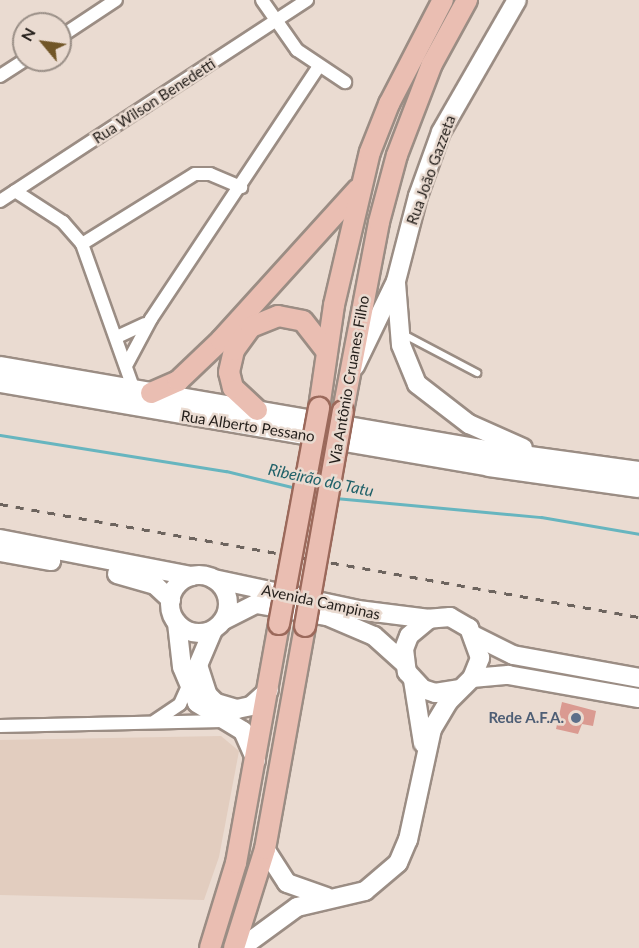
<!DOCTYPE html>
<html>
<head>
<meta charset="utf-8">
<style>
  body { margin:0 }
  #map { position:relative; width:639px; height:948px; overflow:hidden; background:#eadbd1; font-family:Lato,sans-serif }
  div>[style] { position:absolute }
  .built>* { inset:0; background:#e2cdbf }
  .stream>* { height:3px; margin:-1.5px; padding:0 1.5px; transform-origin:1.5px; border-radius:1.5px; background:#67b5bf }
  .building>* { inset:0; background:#da9a91 }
  .roads { filter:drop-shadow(2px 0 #9b8d84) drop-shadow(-2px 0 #9b8d84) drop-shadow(0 2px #9b8d84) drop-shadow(0 -2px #9b8d84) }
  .lane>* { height:6px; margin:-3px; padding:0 3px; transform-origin:3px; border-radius:3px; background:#fff }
  .street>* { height:12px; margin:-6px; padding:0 6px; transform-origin:6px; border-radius:6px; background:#fff }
  .secondary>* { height:18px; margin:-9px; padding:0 9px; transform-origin:9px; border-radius:9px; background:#fff }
  .secondary>.ring { margin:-9px; padding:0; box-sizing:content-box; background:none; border:18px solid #fff; border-radius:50% }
  .primary>* { height:20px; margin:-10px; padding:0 10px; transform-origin:10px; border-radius:10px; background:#eabeb2 }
  .rail>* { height:3px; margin-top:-1.5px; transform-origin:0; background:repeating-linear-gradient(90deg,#6d645e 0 8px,transparent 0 16px) }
  .bridges { filter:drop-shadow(2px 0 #9b695b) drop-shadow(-2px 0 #9b695b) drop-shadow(0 2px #9b695b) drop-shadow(0 -2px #9b695b) }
  .primary-bridge>* { height:20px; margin:-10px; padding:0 10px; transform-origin:10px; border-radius:10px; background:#eabeb2 }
  .dots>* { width:16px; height:16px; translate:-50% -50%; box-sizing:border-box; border:3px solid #eadbd1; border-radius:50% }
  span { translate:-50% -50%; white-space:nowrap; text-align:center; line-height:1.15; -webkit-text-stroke:5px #eadbd1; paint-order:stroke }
  .street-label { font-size:15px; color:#221d19 }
  .service-label { font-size:15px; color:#4e5e75; font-weight:700 }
  .right { translate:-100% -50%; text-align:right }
  .water-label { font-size:16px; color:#206169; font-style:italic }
  .north { position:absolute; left:12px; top:12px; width:60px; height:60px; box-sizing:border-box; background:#eadbd1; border:2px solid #9a8f87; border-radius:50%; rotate:299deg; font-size:16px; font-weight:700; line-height:24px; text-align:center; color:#221d19 }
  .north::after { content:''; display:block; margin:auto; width:21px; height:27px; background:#715628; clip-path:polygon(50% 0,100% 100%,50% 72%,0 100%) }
</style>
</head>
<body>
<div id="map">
  <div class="built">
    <i style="clip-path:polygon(221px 736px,239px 751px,219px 857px,204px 900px,0 895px,0 740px)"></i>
  </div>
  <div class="stream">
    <i style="left:0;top:435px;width:229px;rotate:9.1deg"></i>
    <i style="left:226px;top:471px;width:72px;rotate:13.7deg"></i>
    <i style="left:335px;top:498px;width:207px;rotate:5.3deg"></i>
    <i style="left:541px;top:517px;width:99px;rotate:9.8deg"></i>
  </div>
  <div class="building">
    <i style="clip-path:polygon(562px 702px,596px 711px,593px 726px,582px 724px,578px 734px,556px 729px)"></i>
  </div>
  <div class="roads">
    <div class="lane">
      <i style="left:403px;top:334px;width:84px;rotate:27.8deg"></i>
    </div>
    <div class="street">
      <i style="left:262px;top:0;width:61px;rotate:55deg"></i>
      <i style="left:297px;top:50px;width:58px;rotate:33.7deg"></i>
      <i style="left:60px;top:37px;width:67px;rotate:-33.5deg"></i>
      <i style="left:0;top:76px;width:30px;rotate:-33deg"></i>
      <i style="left:15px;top:191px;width:57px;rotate:32.9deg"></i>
      <i style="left:63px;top:222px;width:29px;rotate:49deg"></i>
      <i style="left:82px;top:244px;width:155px;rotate:70.4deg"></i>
      <i style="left:0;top:201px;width:367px;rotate:-33.2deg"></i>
      <i style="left:82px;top:244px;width:133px;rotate:-31.8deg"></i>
      <i style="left:195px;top:174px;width:15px"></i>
      <i style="left:210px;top:174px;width:34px;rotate:23deg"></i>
      <i style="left:117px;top:337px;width:31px;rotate:-25deg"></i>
      <i style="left:127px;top:364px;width:51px;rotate:-61.9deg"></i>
      <i style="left:151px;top:319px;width:301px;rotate:-56.4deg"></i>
      <i style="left:155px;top:721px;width:30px;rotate:-34deg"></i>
      <i style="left:180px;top:704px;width:20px;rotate:-66deg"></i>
      <i style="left:0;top:726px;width:223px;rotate:-1.3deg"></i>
    </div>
    <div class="secondary">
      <i style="left:396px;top:283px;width:62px;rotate:85.4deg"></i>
      <i style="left:401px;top:345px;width:42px;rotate:67.7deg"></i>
      <i style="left:417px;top:384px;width:66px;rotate:37.6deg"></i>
      <i style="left:469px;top:424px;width:59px;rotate:24deg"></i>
      <i style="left:0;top:366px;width:493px;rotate:9.8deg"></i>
      <i style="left:486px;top:450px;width:154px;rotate:7.8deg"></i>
      <i style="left:355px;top:366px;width:94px;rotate:-64.2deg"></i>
      <i style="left:396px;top:281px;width:88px;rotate:-75.5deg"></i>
      <i style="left:418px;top:196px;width:68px;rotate:-70.2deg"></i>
      <i style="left:441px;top:132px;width:152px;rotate:-60.1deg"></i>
      <i style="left:0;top:383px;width:496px;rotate:9.7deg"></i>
      <i style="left:489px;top:467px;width:151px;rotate:8deg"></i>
      <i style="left:0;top:539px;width:195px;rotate:11deg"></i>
      <i style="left:0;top:552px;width:52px;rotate:10deg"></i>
      <i style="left:117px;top:574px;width:40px;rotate:16deg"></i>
      <i style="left:155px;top:585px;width:22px;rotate:43deg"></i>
      <i class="ring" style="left:170px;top:575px;width:40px;height:40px"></i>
      <i style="left:214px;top:579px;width:147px;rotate:12.1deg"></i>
      <i style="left:358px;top:610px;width:72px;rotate:7.2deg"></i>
      <i style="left:224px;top:620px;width:36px;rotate:-27deg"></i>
      <i style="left:256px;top:604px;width:72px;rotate:9.6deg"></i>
      <i style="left:327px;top:616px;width:51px;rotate:23.1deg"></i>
      <i style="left:374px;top:636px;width:40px;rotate:42deg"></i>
      <i style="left:177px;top:623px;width:44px;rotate:83.5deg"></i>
      <i style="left:182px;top:667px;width:39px;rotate:67deg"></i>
      <i style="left:197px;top:703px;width:54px;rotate:31.3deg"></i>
      <i style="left:243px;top:731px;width:32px;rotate:66deg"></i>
      <i style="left:213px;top:630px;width:38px;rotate:113deg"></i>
      <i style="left:198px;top:665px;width:32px;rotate:72deg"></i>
      <i style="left:208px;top:695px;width:11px;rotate:45deg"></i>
      <i style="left:216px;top:703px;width:22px;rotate:16deg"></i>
      <i style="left:237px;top:709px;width:14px;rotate:-12deg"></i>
      <i style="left:251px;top:706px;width:24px;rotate:-42deg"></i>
      <i style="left:475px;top:636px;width:42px;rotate:26.6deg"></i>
      <i style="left:513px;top:655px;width:128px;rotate:10.3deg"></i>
      <i style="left:472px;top:678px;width:36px;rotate:-5deg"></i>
      <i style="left:508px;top:675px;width:133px;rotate:10deg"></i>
      <i style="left:413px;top:680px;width:64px;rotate:81deg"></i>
      <i style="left:265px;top:849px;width:40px;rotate:57.1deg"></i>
      <i style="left:287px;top:883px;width:42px;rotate:19.3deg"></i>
      <i style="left:241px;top:948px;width:69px;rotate:-36.2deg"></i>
      <i style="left:297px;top:907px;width:70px;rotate:-13.2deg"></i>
      <i style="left:365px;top:891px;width:43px;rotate:-40.3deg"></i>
      <i style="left:398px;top:863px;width:25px;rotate:-67deg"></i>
      <i style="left:408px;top:840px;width:114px;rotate:-77.8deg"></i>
      <i style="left:432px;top:729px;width:33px;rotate:-59deg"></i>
      <i style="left:449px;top:701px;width:33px;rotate:-45deg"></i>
      <i style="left:472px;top:678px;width:22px;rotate:-68deg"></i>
      <i style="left:480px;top:658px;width:32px;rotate:-110deg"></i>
      <i style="left:469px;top:628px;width:22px;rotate:-150deg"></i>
      <i style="left:450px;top:617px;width:21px;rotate:175deg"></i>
      <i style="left:429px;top:619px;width:26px;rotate:140deg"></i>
      <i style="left:409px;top:636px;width:14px;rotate:111deg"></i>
      <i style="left:404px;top:649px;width:23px;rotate:83deg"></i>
      <i style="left:407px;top:672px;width:23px;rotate:47deg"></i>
      <i style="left:423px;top:689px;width:13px;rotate:18deg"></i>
      <i style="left:435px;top:693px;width:24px;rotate:-9deg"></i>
    </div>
    <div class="primary">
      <i style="left:151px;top:393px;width:30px;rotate:-24deg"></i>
      <i style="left:178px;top:381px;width:59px;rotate:-43.6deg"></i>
      <i style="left:221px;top:340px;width:204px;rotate:-47.8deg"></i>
      <i style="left:319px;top:408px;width:104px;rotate:-81.7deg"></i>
      <i style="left:334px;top:305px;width:157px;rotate:-76.8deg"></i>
      <i style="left:370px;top:152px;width:52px;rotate:-68.4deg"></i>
      <i style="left:389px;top:104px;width:117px;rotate:-62.6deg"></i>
      <i style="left:257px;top:410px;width:33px;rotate:-137deg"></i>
      <i style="left:233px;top:388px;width:16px;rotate:-104deg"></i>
      <i style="left:229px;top:372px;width:23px;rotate:-77deg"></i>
      <i style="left:234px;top:350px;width:29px;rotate:-54deg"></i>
      <i style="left:251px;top:327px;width:29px;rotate:-22deg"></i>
      <i style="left:278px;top:316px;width:25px;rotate:11deg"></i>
      <i style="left:303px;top:321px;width:39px;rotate:52deg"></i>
      <i style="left:343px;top:411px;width:192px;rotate:-79.2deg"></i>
      <i style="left:379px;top:222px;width:69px;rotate:-75deg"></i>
      <i style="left:397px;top:155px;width:97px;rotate:-69deg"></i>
      <i style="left:432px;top:64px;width:73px;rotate:-61.3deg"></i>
      <i style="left:210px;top:948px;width:89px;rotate:-73deg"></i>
      <i style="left:236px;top:863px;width:243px;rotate:-79.8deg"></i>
      <i style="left:234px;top:948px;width:104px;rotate:-72.6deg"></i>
      <i style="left:265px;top:849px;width:227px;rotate:-79.8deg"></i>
    </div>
  </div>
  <div class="rail">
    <i style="left:0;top:504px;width:649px;rotate:10.03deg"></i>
  </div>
  <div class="bridges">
    <div class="primary-bridge">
      <i style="left:279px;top:624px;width:220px;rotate:-79.5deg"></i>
      <i style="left:305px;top:626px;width:218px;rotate:-80deg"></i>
    </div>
  </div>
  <div class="dots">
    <i style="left:576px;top:718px;background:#5c6f8a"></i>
  </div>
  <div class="street-label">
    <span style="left:154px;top:101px;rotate:-33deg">Rua Wilson Benedetti</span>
    <span style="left:431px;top:170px;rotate:-70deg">Rua João Gazzeta</span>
    <span style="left:349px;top:380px;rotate:-80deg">Via Antônio Cruanes Filho</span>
    <span style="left:248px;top:426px;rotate:9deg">Rua Alberto Pessano</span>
    <span style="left:321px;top:602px;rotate:12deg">Avenida Campinas</span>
  </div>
  <div class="service-label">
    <span class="right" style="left:564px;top:718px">Rede A.F.A.</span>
  </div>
  <div class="water-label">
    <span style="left:321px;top:480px;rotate:12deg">Ribeirão do Tatu</span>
  </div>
  <div class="north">N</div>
</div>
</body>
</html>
